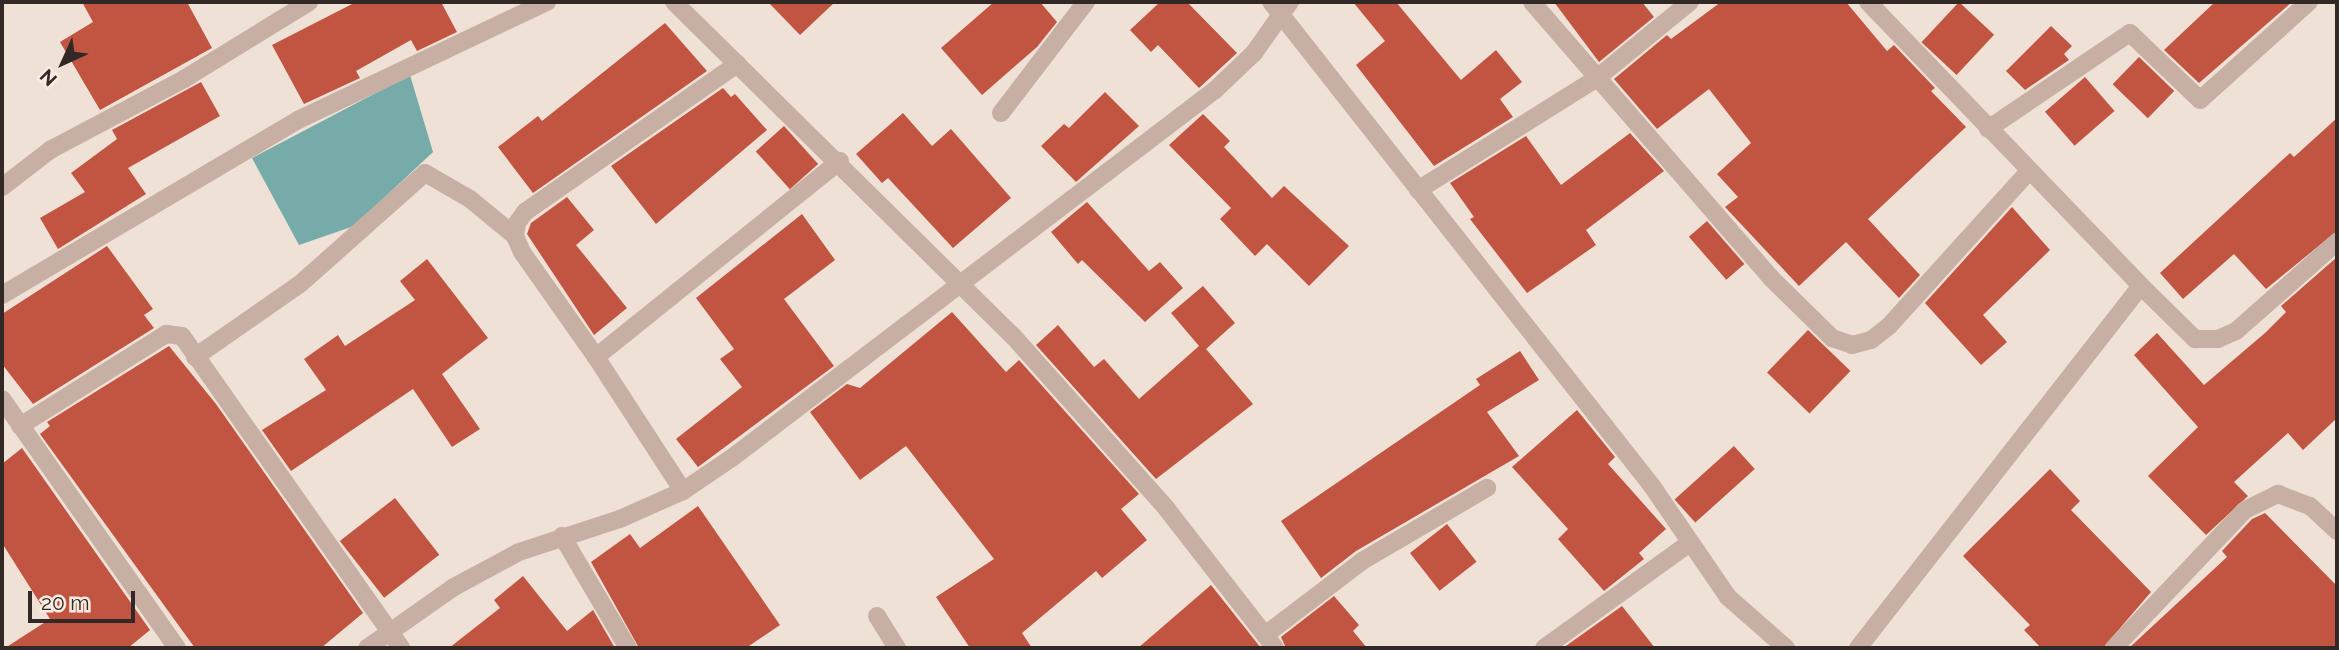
<!DOCTYPE html>
<html>
<head>
<meta charset="utf-8">
<style>
  body { margin:0 }
  #map { position:relative; width:2339px; height:650px; overflow:hidden; background:#efe1d6; font-family:Raleway,sans-serif }
  div>[style] { position:absolute }
  .water>* { inset:0; background:#76aba9 }
  .building>* { inset:0; background:#c25542; transform-origin:0 0 }
  .minor>* { height:18px; margin:-9px; padding:0 9px; transform-origin:9px; border-radius:9px; background:#c7b0a3 }
  span { translate:-50% -50%; white-space:nowrap; text-align:center; line-height:1.15; -webkit-text-stroke:7px #f8ece2; paint-order:stroke }
  .frame { position:absolute; inset:0; border:4px solid #322825; pointer-events:none }
  .north { position:absolute; left:28px; top:28px; width:70px; height:70px; -webkit-text-stroke:5px #f8ece2; paint-order:stroke; rotate:225deg; font-size:19px; font-weight:700; line-height:28px; text-align:center; color:#322825 }
  .north::after { content:''; display:block; margin:auto; width:24px; height:32px; background:#322825; clip-path:polygon(50% 0,100% 100%,50% 72%,0 100%) }
  .scale { position:absolute; left:28px; top:591px; width:107px; height:32px; box-sizing:border-box; border:4px solid #322825; border-top:0; padding-left:9px; font-size:21px; line-height:24px; white-space:nowrap; color:#322825; -webkit-text-stroke:5px #f8ece2; paint-order:stroke }
</style>
</head>
<body>
<div id="map">
  <div class="water">
    <i style="clip-path:polygon(410px 75px,433px 152px,354px 226px,299px 245px,252px 158px)"></i>
  </div>
  <div class="building">
    <i style="clip-path:polygon(82px 2px,187px 2px,212px 48px,100px 110px,60px 42px,93px 22px)"></i>
    <i style="clip-path:polygon(356px 2px,441px 2px,457px 32px,417px 51px,411px 40px,356px 71px,360px 78px,304px 104px,272px 45px)"></i>
    <i style="clip-path:polygon(768px 2px,835px 2px,800px 35px)"></i>
    <i style="clip-path:polygon(994px 2px,1040px 2px,1057px 22px,1037px 47px,982px 95px,941px 48px)"></i>
    <i style="clip-path:polygon(1160px 2px,1187px 2px,1237px 53px,1199px 88px,1158px 45px,1151px 52px,1130px 30px)"></i>
    <i style="clip-path:polygon(1353px 2px,1396px 2px,1461px 80px,1496px 50px,1522px 82px,1500px 99px,1513px 117px,1434px 166px,1356px 65px,1385px 41px)"></i>
    <i style="clip-path:polygon(1554px 2px,1642px 2px,1654px 17px,1599px 62px)"></i>
    <i style="clip-path:polygon(1721px 2px,1846px 2px,1887px 51px,1894px 45px,1935px 88px,1931px 91px,1966px 127px,1868px 219px,1920px 275px,1899px 298px,1846px 242px,1799px 286px,1725px 207px,1738px 197px,1717px 174px,1751px 143px,1709px 89px,1657px 129px,1614px 79px,1667px 35px,1671px 39px)"></i>
    <i style="left:1959px;top:2px;width:48px;height:55px;rotate:43deg"></i>
    <i style="clip-path:polygon(2215px 2px,2292px 2px,2199px 83px,2164px 50px)"></i>
    <i style="clip-path:polygon(665px 23px,707px 71px,533px 193px,498px 147px,538px 116px,542px 121px)"></i>
    <i style="clip-path:polygon(2051px 26px,2072px 46px,2064px 54px,2069px 60px,2025px 90px,2006px 71px)"></i>
    <i style="left:2139px;top:57px;width:49px;height:38px;rotate:44deg"></i>
    <i style="left:2085px;top:77px;width:45px;height:53px;rotate:49deg"></i>
    <i style="clip-path:polygon(201px 82px,220px 116px,128px 168px,146px 194px,58px 249px,40px 218px,85px 192px,71px 173px,117px 139px,112px 130px)"></i>
    <i style="clip-path:polygon(723px 88px,731px 97px,735px 94px,767px 130px,656px 224px,611px 166px)"></i>
    <i style="clip-path:polygon(1105px 92px,1139px 126px,1076px 182px,1041px 146px,1064px 124px,1069px 128px)"></i>
    <i style="clip-path:polygon(903px 113px,932px 146px,951px 129px,1011px 198px,953px 248px,888px 178px,882px 183px,856px 154px)"></i>
    <i style="clip-path:polygon(1203px 114px,1230px 141px,1224px 147px,1272px 198px,1284px 186px,1349px 246px,1309px 286px,1267px 244px,1255px 256px,1220px 219px,1231px 208px,1169px 145px)"></i>
    <i style="clip-path:polygon(2337px 118px,2337px 231px,2266px 289px,2234px 254px,2183px 299px,2160px 273px,2290px 153px,2294px 157px)"></i>
    <i style="left:784px;top:126px;width:51px;height:38px;rotate:48deg"></i>
    <i style="clip-path:polygon(1630px 133px,1664px 171px,1586px 230px,1596px 245px,1527px 293px,1470px 219px,1474px 217px,1450px 183px,1526px 136px,1561px 185px)"></i>
    <i style="clip-path:polygon(567px 197px,594px 230px,576px 245px,627px 308px,594px 335px,527px 234px,531px 223px)"></i>
    <i style="clip-path:polygon(1087px 202px,1149px 271px,1160px 262px,1183px 288px,1145px 322px,1082px 260px,1078px 264px,1051px 232px)"></i>
    <i style="clip-path:polygon(2012px 207px,2050px 250px,1983px 315px,2007px 342px,1981px 365px,1925px 303px)"></i>
    <i style="clip-path:polygon(802px 214px,835px 260px,784px 299px,834px 366px,698px 467px,676px 439px,742px 387px,720px 359px,734px 349px,696px 298px)"></i>
    <i style="left:1707px;top:221px;width:57px;height:24px;rotate:49deg"></i>
    <i style="clip-path:polygon(107px 246px,153px 309px,144px 315px,154px 328px,33px 404px,2px 364px,2px 314px)"></i>
    <i style="clip-path:polygon(2337px 257px,2337px 418px,2303px 450px,2288px 433px,2234px 482px,2248px 496px,2206px 535px,2148px 476px,2198px 427px,2134px 355px,2157px 333px,2204px 385px,2265px 333px,2286px 312px,2281px 306px)"></i>
    <i style="clip-path:polygon(427px 259px,488px 338px,442px 374px,480px 429px,452px 447px,413px 389px,291px 471px,262px 430px,326px 390px,304px 359px,338px 335px,345px 346px,415px 300px,400px 281px)"></i>
    <i style="clip-path:polygon(1203px 286px,1235px 323px,1206px 349px,1253px 404px,1156px 479px,1036px 345px,1058px 325px,1094px 367px,1104px 359px,1139px 399px,1199px 346px,1171px 313px)"></i>
    <i style="clip-path:polygon(952px 312px,1006px 372px,1019px 360px,1139px 494px,1121px 509px,1147px 540px,1102px 578px,1096px 571px,1022px 633px,1032px 648px,970px 648px,936px 597px,994px 559px,906px 446px,860px 480px,810px 412px,847px 384px,860px 388px)"></i>
    <i style="left:1808px;top:330px;width:59px;height:59px;rotate:44deg"></i>
    <i style="clip-path:polygon(169px 346px,216px 404px,363px 613px,321px 648px,195px 648px,40px 434px,50px 426px,47px 422px)"></i>
    <i style="clip-path:polygon(1520px 351px,1539px 380px,1487px 412px,1519px 456px,1356px 551px,1321px 578px,1281px 521px,1480px 385px,1476px 379px)"></i>
    <i style="clip-path:polygon(1577px 410px,1615px 457px,1608px 464px,1666px 529px,1639px 553px,1644px 559px,1604px 591px,1558px 539px,1568px 529px,1512px 467px)"></i>
    <i style="left:1734px;top:446px;width:31px;height:80px;rotate:48deg"></i>
    <i style="clip-path:polygon(22px 448px,150px 630px,128px 648px,5px 648px,50px 619px,2px 543px,2px 464px)"></i>
    <i style="clip-path:polygon(2050px 469px,2080px 501px,2071px 510px,2151px 592px,2103px 648px,2041px 648px,2024px 630px,2030px 625px,1963px 556px)"></i>
    <i style="left:395px;top:498px;width:72px;height:70px;rotate:52deg"></i>
    <i style="clip-path:polygon(698px 506px,780px 625px,746px 648px,639px 648px,591px 562px,630px 534px,640px 548px)"></i>
    <i style="clip-path:polygon(2265px 513px,2337px 586px,2337px 648px,2129px 648px,2227px 557px,2222px 551px,2252px 519px)"></i>
    <i style="left:1447px;top:524px;width:48px;height:47px;rotate:52deg"></i>
    <i style="clip-path:polygon(523px 576px,567px 631px,593px 610px,615px 648px,449px 648px,500px 608px,494px 600px)"></i>
    <i style="clip-path:polygon(1211px 585px,1261px 648px,1138px 648px)"></i>
    <i style="clip-path:polygon(1334px 596px,1359px 625px,1353px 631px,1367px 648px,1286px 648px,1281px 637px)"></i>
    <i style="clip-path:polygon(1622px 606px,1655px 648px,1563px 648px)"></i>
  </div>
  <div class="minor">
    <i style="left:674px;top:2px;width:476px;rotate:44.6deg"></i>
    <i style="left:1013px;top:336px;width:230px;rotate:48.3deg"></i>
    <i style="left:1166px;top:508px;width:177px;rotate:52.1deg"></i>
    <i style="left:1271px;top:2px;width:616px;rotate:51.79deg"></i>
    <i style="left:1652px;top:486px;width:135px;rotate:55.6deg"></i>
    <i style="left:1728px;top:597px;width:77px;rotate:41.3deg"></i>
    <i style="left:1532px;top:2px;width:365px;rotate:49.1deg"></i>
    <i style="left:1771px;top:278px;width:86px;rotate:44.5deg"></i>
    <i style="left:1832px;top:338px;width:21px;rotate:19deg"></i>
    <i style="left:1852px;top:345px;width:20px;rotate:-15deg"></i>
    <i style="left:1871px;top:340px;width:23px;rotate:-38deg"></i>
    <i style="left:1889px;top:326px;width:209px;rotate:-47.9deg"></i>
    <i style="left:1868px;top:2px;width:394px;rotate:46.1deg"></i>
    <i style="left:1001px;top:113px;width:140px;rotate:-52.6deg"></i>
    <i style="left:1988px;top:129px;width:171px;rotate:-34.1deg"></i>
    <i style="left:2130px;top:33px;width:97px;rotate:43.7deg"></i>
    <i style="left:2200px;top:100px;width:147px;rotate:-42deg"></i>
    <i style="left:2px;top:187px;width:61px;rotate:-37.6deg"></i>
    <i style="left:50px;top:150px;width:152px;rotate:-27.9deg"></i>
    <i style="left:184px;top:79px;width:147px;rotate:-31.6deg"></i>
    <i style="left:1418px;top:190px;width:211px;rotate:-32deg"></i>
    <i style="left:1597px;top:78px;width:120px;rotate:-39.3deg"></i>
    <i style="left:2px;top:295px;width:344px;rotate:-30.6deg"></i>
    <i style="left:298px;top:120px;width:276px;rotate:-25.4deg"></i>
    <i style="left:195px;top:357px;width:128px;rotate:-34.8deg"></i>
    <i style="left:300px;top:284px;width:167px;rotate:-41.6deg"></i>
    <i style="left:425px;top:173px;width:52px;rotate:30deg"></i>
    <i style="left:470px;top:199px;width:58px;rotate:39.4deg"></i>
    <i style="left:596px;top:357px;width:128px;rotate:-125.2deg"></i>
    <i style="left:522px;top:252px;width:17px;rotate:-114deg"></i>
    <i style="left:515px;top:236px;width:13px;rotate:-81deg"></i>
    <i style="left:517px;top:223px;width:14px;rotate:-54deg"></i>
    <i style="left:525px;top:212px;width:259px;rotate:-34.9deg"></i>
    <i style="left:2px;top:399px;width:304px;rotate:54.9deg"></i>
    <i style="left:20px;top:426px;width:173px;rotate:-32.2deg"></i>
    <i style="left:166px;top:334px;width:16px;rotate:7deg"></i>
    <i style="left:182px;top:336px;width:381px;rotate:54.9deg"></i>
    <i style="left:683px;top:491px;width:160px;rotate:-123deg"></i>
    <i style="left:596px;top:357px;width:313px;rotate:-38.8deg"></i>
    <i style="left:562px;top:536px;width:130px;rotate:59.5deg"></i>
    <i style="left:877px;top:616px;width:38px;rotate:58deg"></i>
    <i style="left:1265px;top:635px;width:122px;rotate:-37.3deg"></i>
    <i style="left:1362px;top:561px;width:145px;rotate:-30.3deg"></i>
    <i style="left:367px;top:648px;width:106px;rotate:-35deg"></i>
    <i style="left:454px;top:587px;width:74px;rotate:-28.3deg"></i>
    <i style="left:519px;top:552px;width:106px;rotate:-18.1deg"></i>
    <i style="left:620px;top:519px;width:69px;rotate:-24deg"></i>
    <i style="left:683px;top:491px;width:60px;rotate:-34.2deg"></i>
    <i style="left:733px;top:457px;width:606px;rotate:-37.29deg"></i>
    <i style="left:1215px;top:90px;width:54px;rotate:-43.5deg"></i>
    <i style="left:1254px;top:53px;width:62px;rotate:-54.8deg"></i>
    <i style="left:1544px;top:648px;width:178px;rotate:-35.8deg"></i>
    <i style="left:1858px;top:648px;width:459px;rotate:-52deg"></i>
    <i style="left:2141px;top:286px;width:76px;rotate:44.5deg"></i>
    <i style="left:2195px;top:339px;width:23px"></i>
    <i style="left:2218px;top:339px;width:20px;rotate:-24deg"></i>
    <i style="left:2236px;top:331px;width:135px;rotate:-41.4deg"></i>
    <i style="left:2114px;top:648px;width:190px;rotate:-46.5deg"></i>
    <i style="left:2245px;top:510px;width:37px;rotate:-26deg"></i>
    <i style="left:2278px;top:494px;width:34px;rotate:21deg"></i>
    <i style="left:2310px;top:506px;width:37px;rotate:43deg"></i>
  </div>
  <div class="frame"></div>
  <div class="north">N</div>
  <div class="scale">20 m</div>
</div>
</body>
</html>
